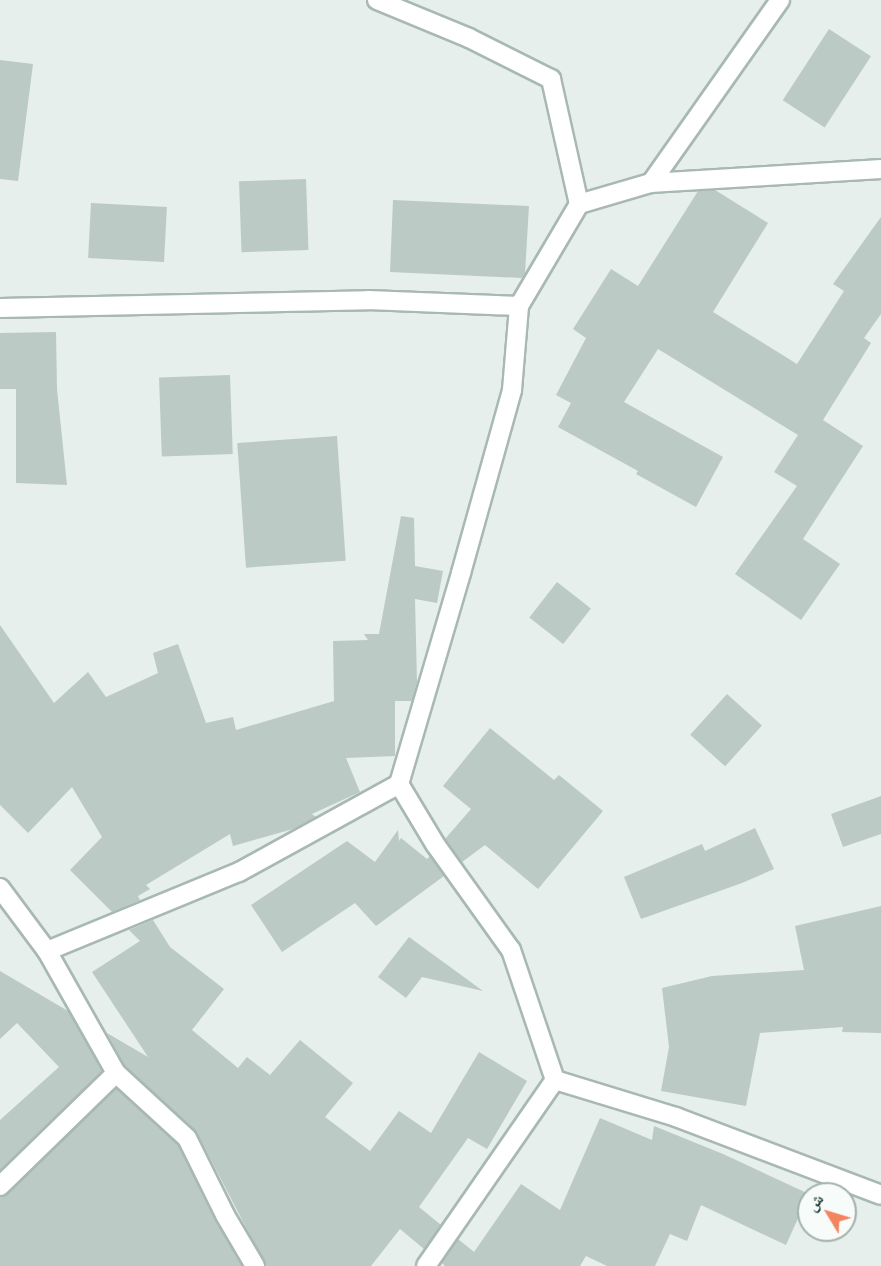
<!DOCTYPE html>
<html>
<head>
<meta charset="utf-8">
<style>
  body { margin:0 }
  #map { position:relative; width:881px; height:1266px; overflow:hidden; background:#e6efeb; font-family:Manrope,"Noto Naskh Arabic",sans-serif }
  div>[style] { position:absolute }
  .building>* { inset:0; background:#bbcac4; transform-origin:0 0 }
  .roads { filter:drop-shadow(2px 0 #a8b8b2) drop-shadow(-2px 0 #a8b8b2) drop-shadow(0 2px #a8b8b2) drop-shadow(0 -2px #a8b8b2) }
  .minor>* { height:18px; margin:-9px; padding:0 9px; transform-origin:9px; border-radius:9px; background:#fff }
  span { translate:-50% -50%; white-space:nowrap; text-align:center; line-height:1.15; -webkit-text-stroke:5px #f7fbf9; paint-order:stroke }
  .north { position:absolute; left:797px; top:1182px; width:60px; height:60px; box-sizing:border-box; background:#f7fbf9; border:2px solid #a3b1ad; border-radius:50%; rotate:308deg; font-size:16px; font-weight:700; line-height:24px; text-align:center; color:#24423a }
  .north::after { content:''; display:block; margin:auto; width:21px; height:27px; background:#f4845f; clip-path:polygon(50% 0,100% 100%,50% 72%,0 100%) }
</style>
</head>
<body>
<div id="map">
  <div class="building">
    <i style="left:829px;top:29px;width:50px;height:85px;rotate:33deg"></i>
    <i style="clip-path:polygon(0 60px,33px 64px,18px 181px,0 179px)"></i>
    <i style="left:306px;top:179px;width:71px;height:67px;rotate:88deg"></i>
    <i style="clip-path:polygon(715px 190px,768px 223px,713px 312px,797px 364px,844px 291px,833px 284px,881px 217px,881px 314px,864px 338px,871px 343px,823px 420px,863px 446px,803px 539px,840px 564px,801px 620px,735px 574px,797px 486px,774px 472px,798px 435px,658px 349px,624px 402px,723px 457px,696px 507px,636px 474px,638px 471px,558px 427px,571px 403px,556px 395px,586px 338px,573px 329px,611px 269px,638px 286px,698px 191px)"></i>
    <i style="clip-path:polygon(393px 200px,529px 206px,525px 273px,522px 278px,390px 272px)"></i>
    <i style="left:91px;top:203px;width:76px;height:55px;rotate:3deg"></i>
    <i style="clip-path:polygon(56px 332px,57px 389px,67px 485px,16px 483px,16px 389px,0 389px,0 333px)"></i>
    <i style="left:230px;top:375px;width:79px;height:71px;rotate:88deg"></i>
    <i style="left:337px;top:436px;width:125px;height:100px;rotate:86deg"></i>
    <i style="clip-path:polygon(401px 516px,414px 518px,415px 566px,443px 571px,437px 603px,415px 599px,417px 682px,412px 701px,395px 701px,395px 756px,346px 758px,360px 792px,312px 814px,316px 817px,293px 829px,233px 846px,230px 834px,146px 885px,150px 889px,138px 896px,140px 900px,112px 912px,70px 870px,102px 837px,72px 787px,28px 833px,0 805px,0 625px,54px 703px,88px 672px,106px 697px,158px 673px,153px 653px,178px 644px,206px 723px,233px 717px,236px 730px,334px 701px,333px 641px,368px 640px,364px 634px,379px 634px)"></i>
    <i style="left:557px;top:582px;width:43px;height:45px;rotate:38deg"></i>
    <i style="left:727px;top:694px;width:47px;height:55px;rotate:42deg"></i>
    <i style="clip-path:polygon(490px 728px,554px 780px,559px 775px,603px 811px,538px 889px,485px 845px,462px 862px,445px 839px,471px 809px,443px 786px)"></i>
    <i style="clip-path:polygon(881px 796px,881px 834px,843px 847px,831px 814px)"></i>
    <i style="clip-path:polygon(755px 828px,774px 869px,742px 883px,641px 919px,624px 877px,702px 844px,705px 851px)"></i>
    <i style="clip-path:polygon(398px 830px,399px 841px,401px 838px,427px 859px,430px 856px,444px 876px,376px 926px,355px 903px,282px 952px,251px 905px,347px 841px,375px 862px)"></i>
    <i style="clip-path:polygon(881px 906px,881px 1033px,842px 1032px,843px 1027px,760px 1033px,746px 1106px,661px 1091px,669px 1047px,662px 988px,712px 976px,804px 970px,795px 926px)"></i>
    <i style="clip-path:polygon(153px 920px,170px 947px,224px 989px,192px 1030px,238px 1068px,247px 1057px,270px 1075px,300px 1040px,353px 1083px,325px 1117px,370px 1151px,399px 1111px,431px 1133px,479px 1052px,527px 1081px,487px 1149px,468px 1138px,419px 1207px,441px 1225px,424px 1249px,400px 1229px,371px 1266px,266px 1266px,197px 1133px,125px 1066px,107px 1033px,148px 1057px,92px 972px,140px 941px,129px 930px)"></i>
    <i style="clip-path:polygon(409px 937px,483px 991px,422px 977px,406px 998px,378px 977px)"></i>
    <i style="clip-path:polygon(0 971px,68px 1011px,102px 1071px,0 1170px,0 1120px,59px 1067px,17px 1023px,0 1039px)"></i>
    <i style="clip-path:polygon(116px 1088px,178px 1145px,215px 1220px,242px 1266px,0 1266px,0 1197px,8px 1194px)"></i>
    <i style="clip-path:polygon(600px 1118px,652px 1140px,654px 1126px,723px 1154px,809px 1194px,786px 1245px,701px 1205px,687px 1241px,670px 1234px,655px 1266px,607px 1266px,586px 1256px,580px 1266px,445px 1266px,442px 1263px,458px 1239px,474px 1252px,521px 1184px,560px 1210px)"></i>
  </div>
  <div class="roads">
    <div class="minor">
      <i style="left:377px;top:0;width:100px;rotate:22.4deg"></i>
      <i style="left:469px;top:38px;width:92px;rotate:26.6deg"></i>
      <i style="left:551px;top:79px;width:128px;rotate:77.4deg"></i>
      <i style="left:651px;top:183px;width:224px;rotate:-54.8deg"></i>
      <i style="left:0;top:308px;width:368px;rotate:-1.2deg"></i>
      <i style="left:368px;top:300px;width:151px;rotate:2.3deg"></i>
      <i style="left:399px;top:784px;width:70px;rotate:59deg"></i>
      <i style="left:435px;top:844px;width:130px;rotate:54.4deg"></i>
      <i style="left:511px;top:950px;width:137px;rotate:71.3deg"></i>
      <i style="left:555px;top:1080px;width:127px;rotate:17deg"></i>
      <i style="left:676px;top:1117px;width:219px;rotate:20.8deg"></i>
      <i style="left:0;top:888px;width:79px;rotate:53.3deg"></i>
      <i style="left:47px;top:951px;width:140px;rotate:60.5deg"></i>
      <i style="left:116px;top:1073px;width:96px;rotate:42.5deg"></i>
      <i style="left:187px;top:1138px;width:86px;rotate:63.7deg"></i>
      <i style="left:225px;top:1215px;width:59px;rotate:59.5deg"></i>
      <i style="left:47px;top:951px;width:208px;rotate:-22.4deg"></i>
      <i style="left:239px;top:872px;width:183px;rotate:-28.8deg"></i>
      <i style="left:399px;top:784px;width:220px;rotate:-73.6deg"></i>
      <i style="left:461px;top:573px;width:190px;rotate:-74.4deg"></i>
      <i style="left:512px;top:390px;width:84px;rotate:-85.2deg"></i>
      <i style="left:519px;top:306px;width:118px;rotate:-59.5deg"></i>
      <i style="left:579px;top:204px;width:75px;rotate:-16.3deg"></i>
      <i style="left:651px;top:183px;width:230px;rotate:-3.5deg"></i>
      <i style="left:0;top:1186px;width:162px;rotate:-44.2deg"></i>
      <i style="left:426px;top:1266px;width:226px;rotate:-55.3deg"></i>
    </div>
  </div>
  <div class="north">ش</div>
</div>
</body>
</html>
